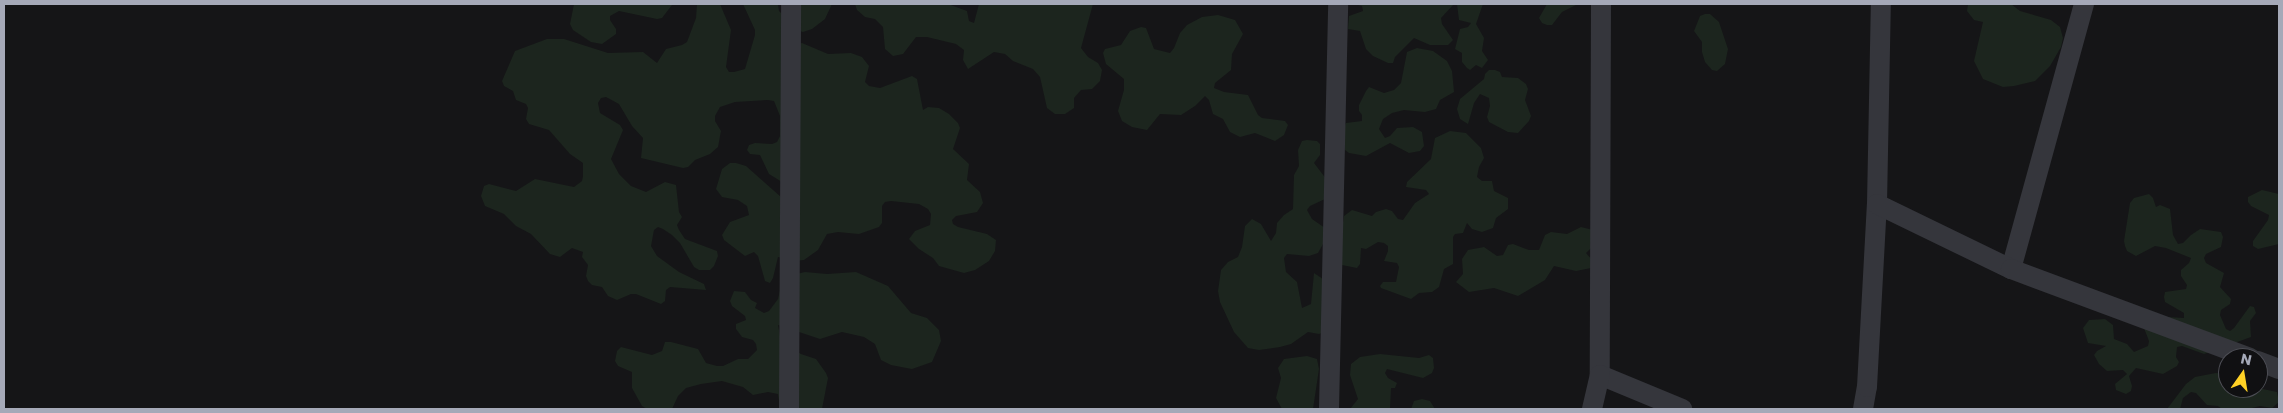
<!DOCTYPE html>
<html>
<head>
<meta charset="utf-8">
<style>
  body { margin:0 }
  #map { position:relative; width:2283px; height:413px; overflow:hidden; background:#151517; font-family:Poppins,sans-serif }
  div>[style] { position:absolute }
  .green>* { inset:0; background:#1c251e }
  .street>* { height:20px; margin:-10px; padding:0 10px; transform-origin:10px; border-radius:10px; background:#35363c }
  span { translate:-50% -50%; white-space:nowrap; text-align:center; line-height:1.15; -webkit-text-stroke:4px #101012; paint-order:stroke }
  .frame { position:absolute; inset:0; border:5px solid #a5a9b8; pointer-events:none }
  .north { position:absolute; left:2218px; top:348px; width:50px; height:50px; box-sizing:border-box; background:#101012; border:1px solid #4c4d54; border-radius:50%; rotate:13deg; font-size:14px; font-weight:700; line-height:20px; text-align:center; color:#a5a9b8 }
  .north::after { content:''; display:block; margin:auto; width:18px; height:22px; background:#ffd125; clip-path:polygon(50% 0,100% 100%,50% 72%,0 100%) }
</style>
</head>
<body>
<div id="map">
  <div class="green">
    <i style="clip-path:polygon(574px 4px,680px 4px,672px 5px,662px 18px,657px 19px,619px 11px,610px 16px,610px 20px,616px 29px,616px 34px,602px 44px,591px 42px,573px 30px,570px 24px)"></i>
    <i style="clip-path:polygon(697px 4px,720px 4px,731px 30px,726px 67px,729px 72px,734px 72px,745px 69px,755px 35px,755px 30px,743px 4px,778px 4px,779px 11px,783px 15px,791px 4px,832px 4px,825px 19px,812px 29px,803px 32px,792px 29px,782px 33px,781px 49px,802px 43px,828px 54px,851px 53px,862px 57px,869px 66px,865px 82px,869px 86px,880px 88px,912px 76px,917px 79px,923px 110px,928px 107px,939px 108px,949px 114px,958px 123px,960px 128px,953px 149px,969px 164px,967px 180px,980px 192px,983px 203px,977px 212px,956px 216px,952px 220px,953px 224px,958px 227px,987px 234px,996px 240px,995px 251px,989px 261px,975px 270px,964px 273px,939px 266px,933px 258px,919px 249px,909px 239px,915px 231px,930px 225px,931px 214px,928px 209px,919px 204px,891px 201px,885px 202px,882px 206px,882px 223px,879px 227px,859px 234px,838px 232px,827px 234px,818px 250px,804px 260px,794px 261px,778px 257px,773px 278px,770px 283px,765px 281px,758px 256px,754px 252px,745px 256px,724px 240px,722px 235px,730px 222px,749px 215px,747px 206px,738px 200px,722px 197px,716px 189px,722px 169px,730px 163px,736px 163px,746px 166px,781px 197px,782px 182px,769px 174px,760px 155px,750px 154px,747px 150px,749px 145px,755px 143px,772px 144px,777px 142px,780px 136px,780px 116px,774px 101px,768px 100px,735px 102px,720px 107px,715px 116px,715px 121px,721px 131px,718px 147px,710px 154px,695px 160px,688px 167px,683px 168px,641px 158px,643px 138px,632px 126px,619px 104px,606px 97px,601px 98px,598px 103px,600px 113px,620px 125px,623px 130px,611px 159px,619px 174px,631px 186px,646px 192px,665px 182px,676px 185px,679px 212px,682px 217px,677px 225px,679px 230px,685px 239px,717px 251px,718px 256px,714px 266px,710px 270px,699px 270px,694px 267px,680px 243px,672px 235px,663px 229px,658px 227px,654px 230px,651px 246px,657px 256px,679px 272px,704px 284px,706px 290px,670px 287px,666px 290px,665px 301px,661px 304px,636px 294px,631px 294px,617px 300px,608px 296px,602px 287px,592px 285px,588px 281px,586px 276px,588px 265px,582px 257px,583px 252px,572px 248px,560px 257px,550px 254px,531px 234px,516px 226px,504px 214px,485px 206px,481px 196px,484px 186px,489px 184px,516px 191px,535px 179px,574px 187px,582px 181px,583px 176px,583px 163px,570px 154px,549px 130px,529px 124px,526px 119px,528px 108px,526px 104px,516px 100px,513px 91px,504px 86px,502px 81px,515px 51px,547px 39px,564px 39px,608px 53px,643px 52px,657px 63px,666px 49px,682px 45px,687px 42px,696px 18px)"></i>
    <i style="clip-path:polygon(855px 4px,948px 4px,967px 11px,969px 21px,974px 23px,979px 4px,1093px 4px,1081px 48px,1088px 57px,1098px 63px,1102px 70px,1100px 81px,1092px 89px,1081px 90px,1074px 98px,1074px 108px,1065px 114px,1055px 114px,1047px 108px,1040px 77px,1033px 69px,1013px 61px,1005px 54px,994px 52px,968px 69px,963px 60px,964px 50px,956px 44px,927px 37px,916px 37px,903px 54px,893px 56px,885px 49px,883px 27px,875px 19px,865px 17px,857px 10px)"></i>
    <i style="clip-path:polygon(1354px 4px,1454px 4px,1441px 18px,1442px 24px,1453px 40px,1448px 45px,1430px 45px,1414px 38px,1395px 57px,1393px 63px,1388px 63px,1373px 56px,1366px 49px,1360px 31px,1348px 29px,1349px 16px,1363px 11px,1362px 6px)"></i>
    <i style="clip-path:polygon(1457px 4px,1483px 4px,1476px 24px,1484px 38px,1482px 51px,1488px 60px,1482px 68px,1476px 65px,1470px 70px,1467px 68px,1462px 62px,1462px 53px,1455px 49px,1460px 29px,1468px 27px,1471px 23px,1459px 20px)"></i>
    <i style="clip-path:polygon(1547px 4px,1578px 4px,1562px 12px,1552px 25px,1547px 25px,1542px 23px,1539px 18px)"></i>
    <i style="clip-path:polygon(1968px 4px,2011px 4px,2020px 11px,2051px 20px,2060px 27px,2063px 38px,2061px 47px,2050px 66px,2035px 81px,2014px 86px,2003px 87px,1983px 79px,1974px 61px,1983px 22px,1974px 20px,1967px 11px)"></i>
    <i style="clip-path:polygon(1705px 14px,1710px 14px,1719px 22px,1728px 49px,1725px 64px,1717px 71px,1712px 70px,1705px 62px,1702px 52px,1702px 42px,1694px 31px,1700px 16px)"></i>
    <i style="clip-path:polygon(1218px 15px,1235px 20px,1243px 34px,1232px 54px,1231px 70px,1215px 83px,1214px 88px,1224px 92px,1248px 95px,1258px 115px,1262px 118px,1285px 121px,1288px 125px,1284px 135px,1275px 141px,1255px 133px,1240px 137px,1230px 132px,1223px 119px,1213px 114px,1209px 100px,1205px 96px,1195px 106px,1181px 115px,1160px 114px,1147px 130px,1132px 127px,1122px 121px,1118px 111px,1124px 90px,1124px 79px,1106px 64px,1103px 53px,1105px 49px,1121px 45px,1130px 31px,1141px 27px,1146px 28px,1154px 49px,1170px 53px,1174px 48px,1180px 33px,1187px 25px,1202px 17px)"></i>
    <i style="clip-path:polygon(1417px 48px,1433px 51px,1447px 61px,1452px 71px,1454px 92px,1440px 100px,1436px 109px,1425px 112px,1404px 110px,1392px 113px,1383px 119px,1379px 129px,1385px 138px,1390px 136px,1397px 128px,1413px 127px,1422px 132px,1424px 146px,1420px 151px,1409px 153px,1390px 143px,1366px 156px,1349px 153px,1345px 150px,1344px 128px,1346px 123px,1362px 121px,1362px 115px,1359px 111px,1359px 105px,1366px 91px,1369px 87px,1384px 93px,1394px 90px,1401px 83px,1407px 52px)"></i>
    <i style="clip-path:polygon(1489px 70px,1495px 70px,1500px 72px,1502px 77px,1518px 78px,1526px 84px,1528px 89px,1525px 100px,1531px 116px,1529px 121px,1518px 133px,1508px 132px,1489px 122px,1487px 117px,1490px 106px,1489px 98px,1480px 94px,1474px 103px,1468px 124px,1460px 119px,1457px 109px,1460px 99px,1484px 79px,1485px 74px)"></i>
    <i style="clip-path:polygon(1450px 131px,1466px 133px,1481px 148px,1484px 158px,1479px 167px,1477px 177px,1482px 181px,1492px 181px,1494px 191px,1508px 198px,1508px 209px,1496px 218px,1493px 228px,1482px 232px,1472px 229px,1467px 223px,1463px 233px,1455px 234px,1453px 237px,1453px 264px,1444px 269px,1439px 287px,1432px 292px,1419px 293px,1411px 299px,1381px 288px,1380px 286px,1383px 282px,1396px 282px,1399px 267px,1397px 263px,1384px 261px,1388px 251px,1388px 246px,1384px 243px,1378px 242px,1366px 249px,1361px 248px,1360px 264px,1357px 268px,1337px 264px,1344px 216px,1352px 210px,1372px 216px,1376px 212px,1386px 209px,1392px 211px,1398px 219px,1403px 220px,1415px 203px,1429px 194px,1426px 190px,1406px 187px,1407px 182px,1431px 159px,1435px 138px)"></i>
    <i style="clip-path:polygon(1307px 140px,1317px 141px,1320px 144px,1320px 155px,1314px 163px,1327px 180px,1325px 199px,1310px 206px,1307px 210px,1312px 219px,1325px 228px,1323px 244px,1318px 253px,1309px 256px,1287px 254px,1284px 258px,1286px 272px,1297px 282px,1302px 308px,1311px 304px,1314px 273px,1323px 279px,1329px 330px,1319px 334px,1308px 332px,1291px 344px,1280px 347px,1259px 350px,1248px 348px,1234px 332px,1220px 302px,1218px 291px,1221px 270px,1228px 262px,1238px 257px,1242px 247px,1245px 226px,1252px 219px,1261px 224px,1271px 241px,1276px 233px,1277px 223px,1284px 215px,1293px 209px,1294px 175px,1299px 166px,1298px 150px,1302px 141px)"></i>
    <i style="clip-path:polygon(2262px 190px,2279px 194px,2279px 244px,2258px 249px,2253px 246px,2253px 241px,2268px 220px,2269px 215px,2251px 206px,2248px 202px,2248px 197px)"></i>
    <i style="clip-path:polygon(2149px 194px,2153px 198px,2156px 207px,2160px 205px,2170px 209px,2173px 235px,2178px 244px,2183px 243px,2191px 235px,2200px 229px,2221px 232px,2223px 237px,2221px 247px,2206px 254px,2204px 258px,2206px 263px,2224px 273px,2220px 287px,2231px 299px,2230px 304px,2221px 310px,2220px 315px,2226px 329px,2230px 331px,2234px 328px,2250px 306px,2254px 307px,2256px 313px,2250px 321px,2251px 337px,2204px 354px,2182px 346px,2177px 347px,2176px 357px,2179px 362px,2177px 366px,2163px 374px,2136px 368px,2129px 376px,2132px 386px,2131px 391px,2126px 394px,2116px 390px,2115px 384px,2127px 374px,2123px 370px,2107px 371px,2099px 364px,2094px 355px,2097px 351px,2106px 346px,2088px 343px,2083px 328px,2089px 320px,2105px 319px,2113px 325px,2114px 339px,2127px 344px,2134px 352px,2148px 346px,2149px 341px,2144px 328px,2168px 317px,2184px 318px,2184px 313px,2165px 302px,2164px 297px,2165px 292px,2186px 289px,2187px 285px,2181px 276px,2181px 270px,2189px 263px,2191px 258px,2166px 248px,2155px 246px,2136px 256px,2127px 251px,2125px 246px,2124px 241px,2130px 203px,2134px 198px)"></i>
    <i style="clip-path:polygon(1581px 227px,1597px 231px,1593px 246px,1586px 253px,1593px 261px,1591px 268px,1576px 271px,1554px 266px,1545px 280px,1518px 296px,1494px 288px,1469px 292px,1456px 282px,1463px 274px,1462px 259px,1468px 250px,1484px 247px,1497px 256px,1503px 255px,1508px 245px,1513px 244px,1529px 250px,1539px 250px,1545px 235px,1551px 232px,1567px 234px)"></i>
    <i style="clip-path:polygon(805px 272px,827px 274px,856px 272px,888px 286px,911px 313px,927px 318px,939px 330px,941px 341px,932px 362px,912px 369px,891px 365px,881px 360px,875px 344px,864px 337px,842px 332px,820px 339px,778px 325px,781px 341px,801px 354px,816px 359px,826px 373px,828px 378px,822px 409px,780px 409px,778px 394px,768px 392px,753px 395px,743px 387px,722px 381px,701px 384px,686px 388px,678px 396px,672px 409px,647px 409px,642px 406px,632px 388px,632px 372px,618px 366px,615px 361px,617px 351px,621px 347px,652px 355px,662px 351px,665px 342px,671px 342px,698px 349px,706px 363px,717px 366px,723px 366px,738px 359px,748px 359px,757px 350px,756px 344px,753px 340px,742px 337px,736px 329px,736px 324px,746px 320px,745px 316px,732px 306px,730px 301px,734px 291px,745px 292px,751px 300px,757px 303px,755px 308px,764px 313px,769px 311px,778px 299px,783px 277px)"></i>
    <i style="clip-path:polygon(1380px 354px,1419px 358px,1429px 355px,1433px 358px,1434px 368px,1432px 373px,1423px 378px,1387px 369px,1385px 373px,1388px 378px,1397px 383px,1395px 388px,1391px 388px,1390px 409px,1350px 409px,1358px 399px,1350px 375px,1351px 364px,1360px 357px)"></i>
    <i style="clip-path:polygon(1307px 356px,1317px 359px,1319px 369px,1313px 409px,1282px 409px,1276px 398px,1281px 378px,1278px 368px,1284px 359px)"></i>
    <i style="clip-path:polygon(2216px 373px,2228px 374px,2228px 388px,2258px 388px,2277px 392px,2279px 402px,2272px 408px,2260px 406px,2248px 409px,2222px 409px,2218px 406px,2207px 405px,2196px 393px,2191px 392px,2183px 398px,2180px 409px,2167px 409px,2186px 384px,2195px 377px)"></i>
    <i style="clip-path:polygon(1422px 399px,1430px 401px,1435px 409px,1411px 409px,1414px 401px)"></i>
  </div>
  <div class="street">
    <i style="left:1601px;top:4px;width:371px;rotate:90.2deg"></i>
    <i style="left:1600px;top:375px;width:89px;rotate:22.5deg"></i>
    <i style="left:1877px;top:204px;width:200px;rotate:-88.9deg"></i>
    <i style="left:2011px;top:269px;width:275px;rotate:-74.6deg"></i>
    <i style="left:2258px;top:361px;width:22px;rotate:21deg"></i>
    <i style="left:789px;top:409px;width:405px;rotate:-89.7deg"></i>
    <i style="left:1329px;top:409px;width:405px;rotate:-88.7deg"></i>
    <i style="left:1592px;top:409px;width:35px;rotate:-77deg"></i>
    <i style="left:1863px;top:409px;width:22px;rotate:-80deg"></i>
    <i style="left:1867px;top:387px;width:183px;rotate:-86.9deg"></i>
    <i style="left:1877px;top:204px;width:149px;rotate:25.9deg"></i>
    <i style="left:2011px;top:269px;width:255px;rotate:20.4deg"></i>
  </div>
  <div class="frame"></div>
  <div class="north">N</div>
</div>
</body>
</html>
